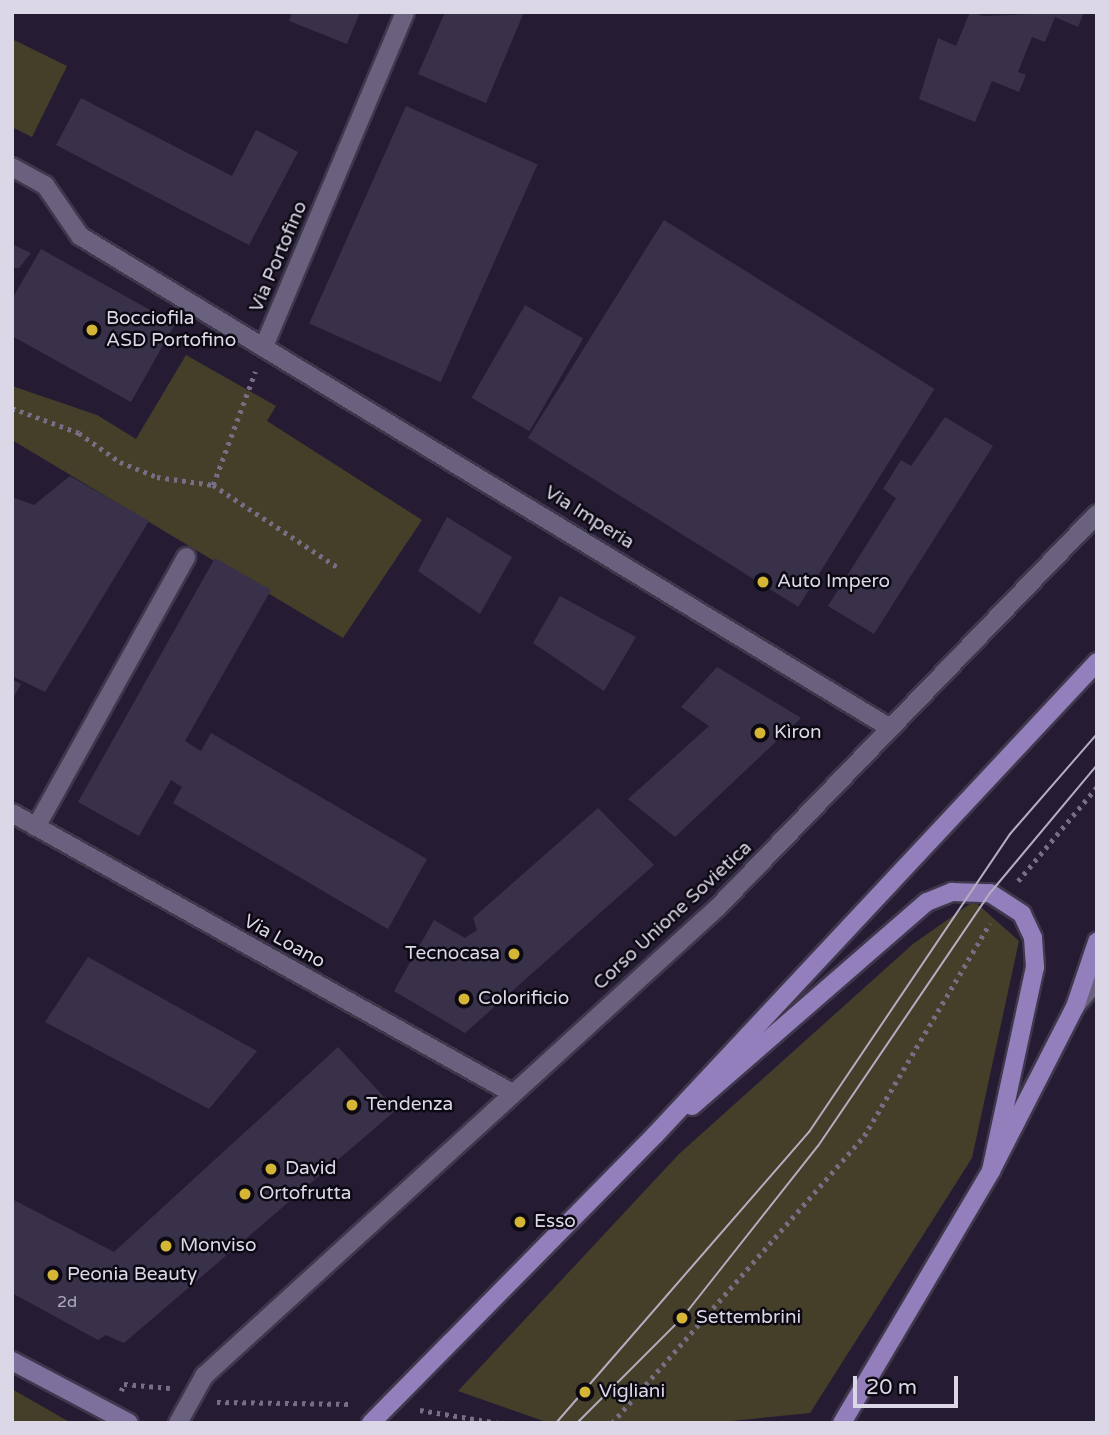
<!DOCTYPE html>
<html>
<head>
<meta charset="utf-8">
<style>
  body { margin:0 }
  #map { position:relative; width:1109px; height:1435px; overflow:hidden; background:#251c34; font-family:"Varela Round",sans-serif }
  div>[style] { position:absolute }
  .green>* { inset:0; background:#453f2a }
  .building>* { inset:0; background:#39314a; transform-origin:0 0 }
  .path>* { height:4.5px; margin-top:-2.25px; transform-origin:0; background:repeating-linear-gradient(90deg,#766f84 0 3.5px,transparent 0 8.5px) }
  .roads { filter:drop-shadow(2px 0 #3f384c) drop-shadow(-2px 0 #3f384c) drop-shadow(0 2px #3f384c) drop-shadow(0 -2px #3f384c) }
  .street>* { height:18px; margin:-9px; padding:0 9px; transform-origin:9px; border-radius:9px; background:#6a617e }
  .secondary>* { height:18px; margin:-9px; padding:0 9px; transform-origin:9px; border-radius:9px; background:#7e709c }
  .primary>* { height:18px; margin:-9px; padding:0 9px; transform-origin:9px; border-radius:9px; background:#937fbb }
  .tram>* { height:2px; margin:-1px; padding:0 1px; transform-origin:1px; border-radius:1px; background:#b4aec0 }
  .dots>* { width:19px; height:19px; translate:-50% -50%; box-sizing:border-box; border:4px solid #0c0913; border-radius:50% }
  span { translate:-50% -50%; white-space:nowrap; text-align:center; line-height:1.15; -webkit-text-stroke:5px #0c0913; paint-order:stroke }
  .number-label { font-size:16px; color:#b3aec0 }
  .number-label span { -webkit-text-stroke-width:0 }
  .street-label { font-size:19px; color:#dcd7e7 }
  .poi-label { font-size:19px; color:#dcd7e7 }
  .left { translate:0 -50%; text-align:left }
  .right { translate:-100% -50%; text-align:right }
  .frame { position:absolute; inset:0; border:14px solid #dcd7e7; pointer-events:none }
  .scale { position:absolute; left:853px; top:1376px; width:105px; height:32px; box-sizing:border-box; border:4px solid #dcd7e7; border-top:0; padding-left:9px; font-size:21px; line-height:24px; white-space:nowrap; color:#dcd7e7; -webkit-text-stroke:5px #0c0913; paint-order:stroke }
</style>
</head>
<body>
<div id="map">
  <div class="green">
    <i style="clip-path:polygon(12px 39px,67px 66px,32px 137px,12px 127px)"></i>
    <i style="clip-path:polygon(186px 355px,276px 406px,267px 421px,422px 520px,343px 638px,12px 440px,12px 386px,97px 415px,136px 439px)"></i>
    <i style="clip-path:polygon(974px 901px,1019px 941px,972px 1158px,810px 1413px,711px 1423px,549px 1423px,458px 1391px,679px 1154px,913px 944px)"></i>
    <i style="clip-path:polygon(12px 1389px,71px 1423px,12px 1423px)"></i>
  </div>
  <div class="building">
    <i style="clip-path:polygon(292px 12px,360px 12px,347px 44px,289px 21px)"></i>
    <i style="clip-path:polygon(445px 12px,524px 12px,486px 103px,418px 74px)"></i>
    <i style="clip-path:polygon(970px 12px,984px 16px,1084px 12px,1078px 27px,1055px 17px,1045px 42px,1032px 37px,1018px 72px,1026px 75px,1019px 92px,992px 81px,975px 122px,919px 99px,938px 38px,956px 46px)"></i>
    <i style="clip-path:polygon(81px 98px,232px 176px,256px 130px,298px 152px,249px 245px,56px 145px)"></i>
    <i style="left:406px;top:106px;width:144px;height:238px;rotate:24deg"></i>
    <i style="left:664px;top:220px;width:319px;height:257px;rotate:32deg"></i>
    <i style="clip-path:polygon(12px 244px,31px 253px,19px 268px,12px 268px)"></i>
    <i style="clip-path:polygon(41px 249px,175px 324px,131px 402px,12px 336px,12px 299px)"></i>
    <i style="left:525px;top:305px;width:67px;height:107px;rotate:30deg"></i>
    <i style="clip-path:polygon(945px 417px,993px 446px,874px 634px,828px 606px,896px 498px,883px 489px,901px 460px,911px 466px)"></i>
    <i style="clip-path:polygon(70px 476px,149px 521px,45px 692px,12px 676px,12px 497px,34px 505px)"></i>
    <i style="clip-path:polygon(447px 517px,512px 557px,480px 614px,418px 571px)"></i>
    <i style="clip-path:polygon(215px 558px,271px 590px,185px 741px,201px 751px,211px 733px,427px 859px,388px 929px,173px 803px,182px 787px,171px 780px,139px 836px,78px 802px)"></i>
    <i style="clip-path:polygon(560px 596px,636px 637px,604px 691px,533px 643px)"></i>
    <i style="clip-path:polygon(717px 667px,801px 718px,675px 837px,628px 799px,709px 726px,681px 707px)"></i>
    <i style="clip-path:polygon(12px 679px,21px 684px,12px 700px)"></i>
    <i style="clip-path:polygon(598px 808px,654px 865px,465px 1033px,394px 991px,434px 920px,465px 938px,477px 930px,473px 918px)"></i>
    <i style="clip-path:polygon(88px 957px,257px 1051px,209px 1109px,45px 1022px)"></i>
    <i style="clip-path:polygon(338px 1047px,396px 1110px,124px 1343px,106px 1335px,98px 1340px,12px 1293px,12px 1199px,114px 1252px)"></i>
  </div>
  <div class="path">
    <i style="left:12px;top:408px;width:72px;rotate:20.5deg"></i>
    <i style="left:79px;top:433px;width:50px;rotate:35.3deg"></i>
    <i style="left:120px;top:462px;width:40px;rotate:22deg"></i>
    <i style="left:157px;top:477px;width:57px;rotate:8.1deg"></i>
    <i style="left:213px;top:485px;width:121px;rotate:-69.6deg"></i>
    <i style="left:213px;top:485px;width:151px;rotate:33.4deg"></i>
    <i style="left:1018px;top:881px;width:123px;rotate:-50deg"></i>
    <i style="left:121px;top:1391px;width:8px;rotate:-67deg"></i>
    <i style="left:124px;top:1384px;width:46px;rotate:5deg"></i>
    <i style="left:217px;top:1402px;width:135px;rotate:0.8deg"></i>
    <i style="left:420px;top:1410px;width:79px;rotate:9.5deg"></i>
    <i style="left:612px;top:1423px;width:382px;rotate:-48.7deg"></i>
    <i style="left:864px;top:1136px;width:247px;rotate:-59.4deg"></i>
  </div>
  <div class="roads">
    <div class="street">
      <i style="left:12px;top:167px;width:38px;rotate:29deg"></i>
      <i style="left:45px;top:185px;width:62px;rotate:55.5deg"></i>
      <i style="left:80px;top:236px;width:948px;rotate:31.27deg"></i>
      <i style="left:265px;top:344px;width:360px;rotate:-67.1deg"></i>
      <i style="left:12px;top:813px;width:573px;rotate:29.25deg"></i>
      <i style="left:36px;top:827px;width:309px;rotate:-60.9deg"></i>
      <i style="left:1077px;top:1004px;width:31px;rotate:-50deg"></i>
      <i style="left:178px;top:1423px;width:54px;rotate:-61deg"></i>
      <i style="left:204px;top:1376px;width:696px;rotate:-42.38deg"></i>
      <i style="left:718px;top:907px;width:546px;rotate:-46.04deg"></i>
    </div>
    <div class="secondary">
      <i style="left:12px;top:1361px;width:132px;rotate:27.9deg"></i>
    </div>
    <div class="primary">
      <i style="left:692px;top:1106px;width:311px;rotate:-41deg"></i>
      <i style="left:927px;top:902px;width:27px;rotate:-22deg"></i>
      <i style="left:952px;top:892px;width:38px;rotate:2deg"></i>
      <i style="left:990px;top:893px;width:38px;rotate:33deg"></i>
      <i style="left:1022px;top:914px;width:26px;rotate:65deg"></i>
      <i style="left:1033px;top:938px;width:29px;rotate:86deg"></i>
      <i style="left:1035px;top:967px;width:209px;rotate:102.2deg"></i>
      <i style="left:371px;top:1423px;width:404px;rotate:-45.4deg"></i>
      <i style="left:655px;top:1135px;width:647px;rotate:-46.94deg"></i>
      <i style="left:842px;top:1423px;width:293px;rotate:-59.4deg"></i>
      <i style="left:991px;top:1171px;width:184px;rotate:-62.9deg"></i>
      <i style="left:1075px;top:1007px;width:69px;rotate:-71.3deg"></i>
    </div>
  </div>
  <div class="tram">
    <i style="left:556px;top:1423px;width:386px;rotate:-49deg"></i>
    <i style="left:809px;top:1132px;width:359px;rotate:-56deg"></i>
    <i style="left:1010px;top:834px;width:133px;rotate:-49deg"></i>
    <i style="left:577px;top:1423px;width:148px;rotate:-45deg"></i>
    <i style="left:682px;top:1318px;width:219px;rotate:-51.7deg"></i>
    <i style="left:818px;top:1146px;width:306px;rotate:-55.8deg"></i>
    <i style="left:990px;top:893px;width:167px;rotate:-50.1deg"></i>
  </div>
  <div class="dots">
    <i style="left:92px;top:330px;background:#d5b535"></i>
    <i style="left:763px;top:582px;background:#d5b535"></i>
    <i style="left:760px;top:733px;background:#d5b535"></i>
    <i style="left:514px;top:954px;background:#d5b535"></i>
    <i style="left:464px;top:999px;background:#d5b535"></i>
    <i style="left:352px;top:1105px;background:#d5b535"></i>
    <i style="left:271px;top:1169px;background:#d5b535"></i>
    <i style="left:245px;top:1194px;background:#d5b535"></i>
    <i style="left:520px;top:1222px;background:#d5b535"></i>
    <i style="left:166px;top:1246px;background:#d5b535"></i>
    <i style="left:53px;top:1275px;background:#d5b535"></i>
    <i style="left:682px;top:1318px;background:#d5b535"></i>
    <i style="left:585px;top:1392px;background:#d5b535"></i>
  </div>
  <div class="number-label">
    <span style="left:67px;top:1302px">2d</span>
  </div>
  <div class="street-label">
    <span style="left:279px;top:257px;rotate:-67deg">Via Portofino</span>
    <span style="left:589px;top:518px;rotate:32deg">Via Imperia</span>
    <span style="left:673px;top:916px;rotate:-43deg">Corso Unione Sovietica</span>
    <span style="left:284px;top:942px;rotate:29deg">Via Loano</span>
  </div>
  <div class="poi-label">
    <span class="left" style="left:106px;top:330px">Bocciofila<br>ASD Portofino</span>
    <span class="left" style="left:777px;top:582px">Auto Impero</span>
    <span class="left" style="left:774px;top:733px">Kìron</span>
    <span class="right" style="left:500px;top:954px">Tecnocasa</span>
    <span class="left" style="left:478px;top:999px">Colorificio</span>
    <span class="left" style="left:366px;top:1105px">Tendenza</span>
    <span class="left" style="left:285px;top:1169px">David</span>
    <span class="left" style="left:259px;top:1194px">Ortofrutta</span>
    <span class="left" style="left:534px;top:1222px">Esso</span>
    <span class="left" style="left:180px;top:1246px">Monviso</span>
    <span class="left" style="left:67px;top:1275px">Peonia Beauty</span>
    <span class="left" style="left:696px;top:1318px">Settembrini</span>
    <span class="left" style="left:599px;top:1392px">Vigliani</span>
  </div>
  <div class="frame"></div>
  <div class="scale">20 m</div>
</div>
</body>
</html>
